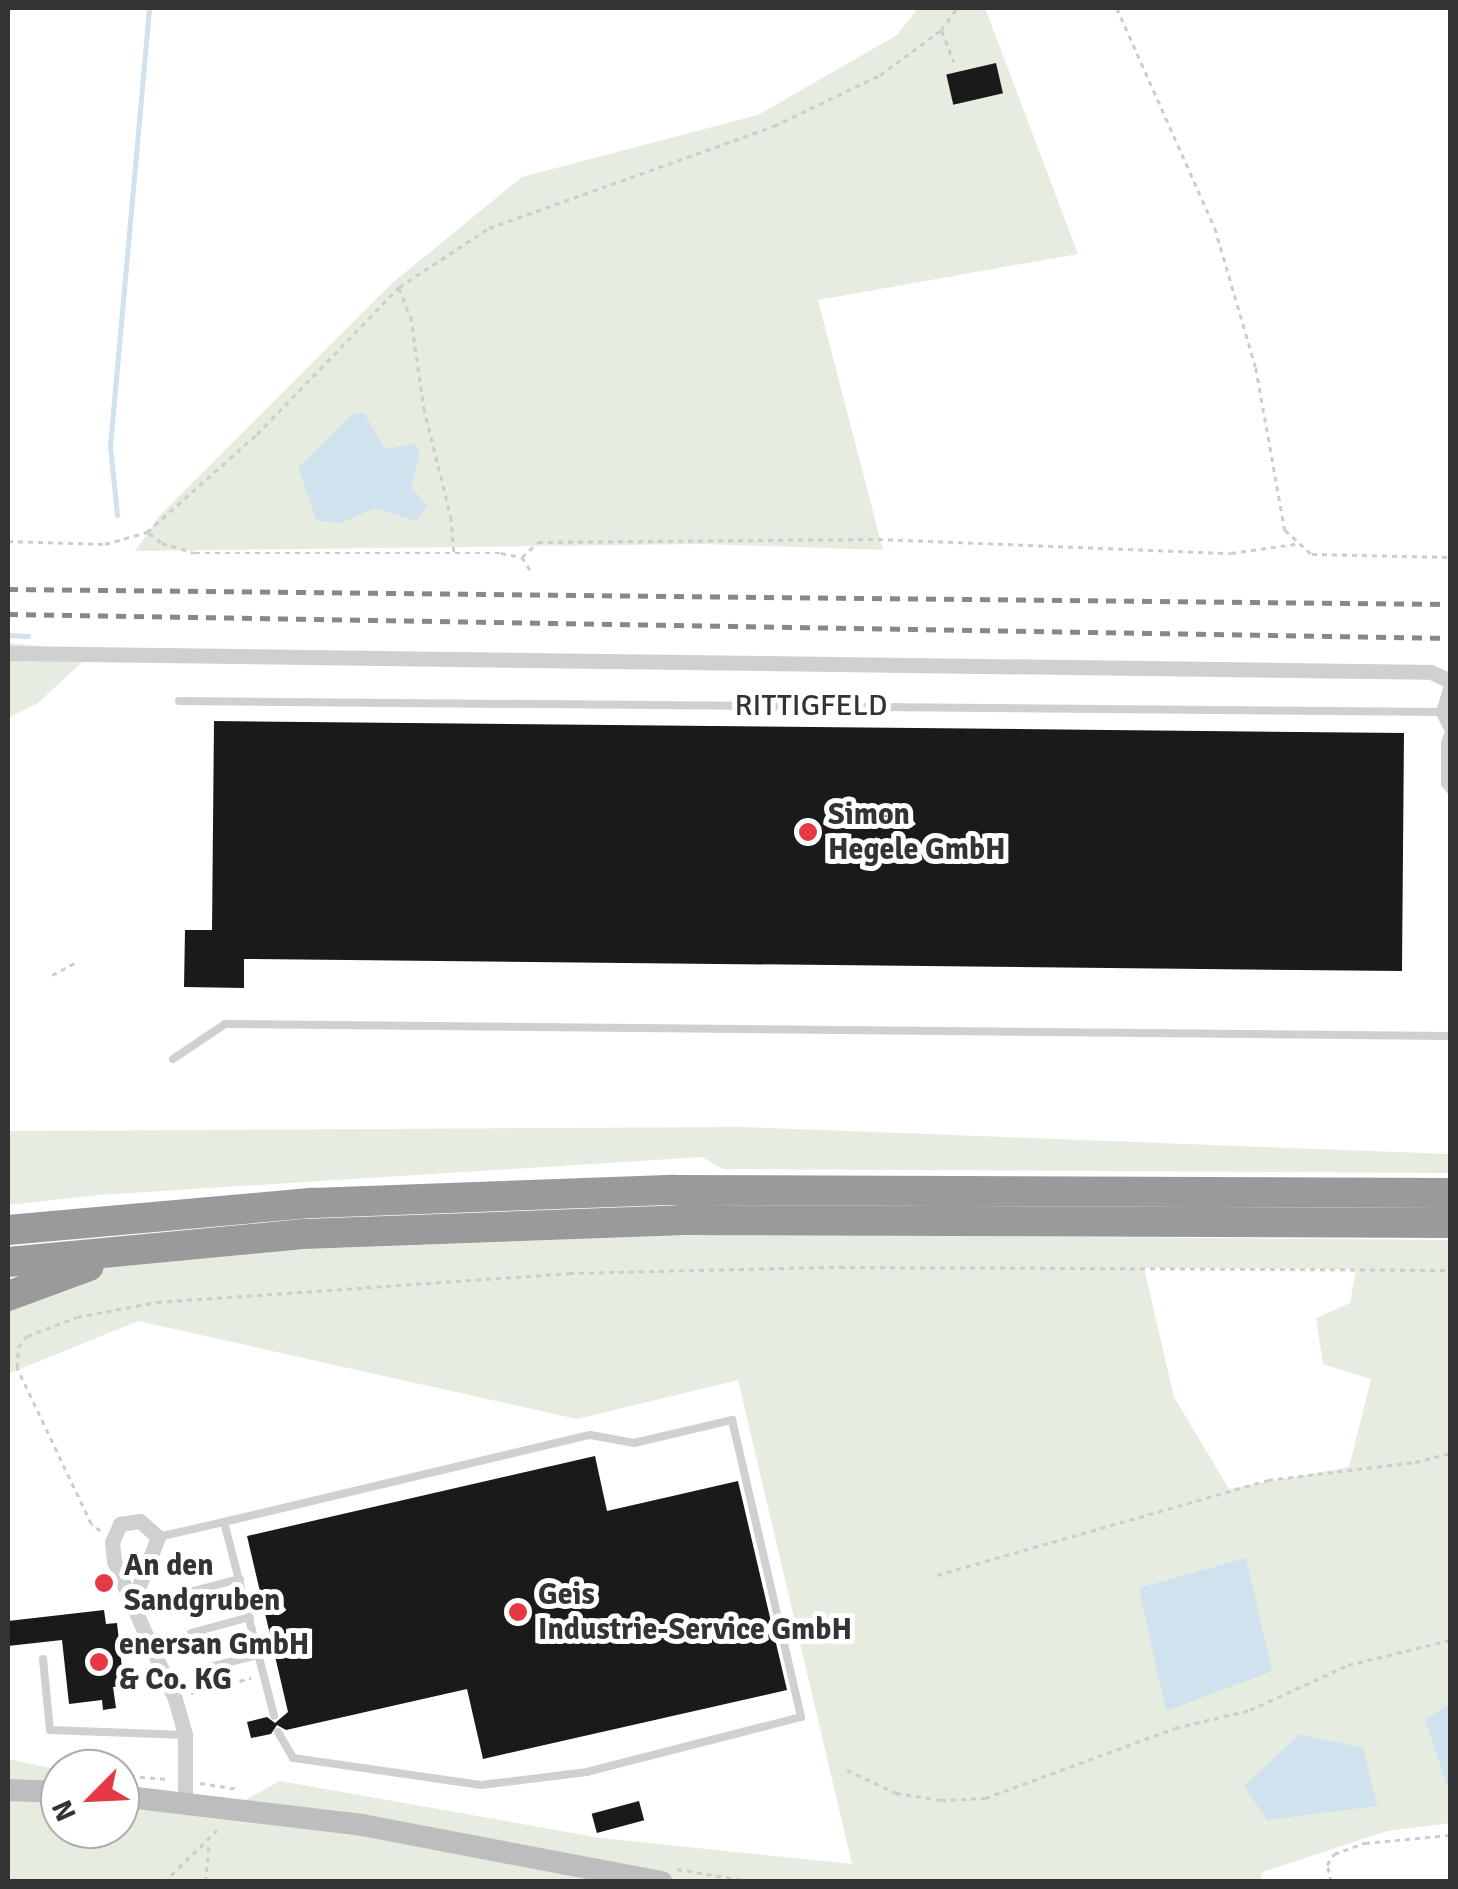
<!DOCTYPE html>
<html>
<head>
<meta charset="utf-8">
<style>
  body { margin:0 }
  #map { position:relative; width:1458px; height:1889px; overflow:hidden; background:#fff; font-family:Signika,sans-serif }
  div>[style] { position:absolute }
  .green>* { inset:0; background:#e6ecdf }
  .water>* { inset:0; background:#cfe2ee }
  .stream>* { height:5px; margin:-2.5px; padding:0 2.5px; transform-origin:2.5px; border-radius:2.5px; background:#cfe2ee }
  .building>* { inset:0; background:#1a1a1a; transform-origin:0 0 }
  .path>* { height:2.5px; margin-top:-1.25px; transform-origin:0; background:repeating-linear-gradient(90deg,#cdcdcd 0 5px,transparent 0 10px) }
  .lane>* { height:8px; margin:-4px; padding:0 4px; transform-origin:4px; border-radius:4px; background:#d0d0d0 }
  .street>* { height:15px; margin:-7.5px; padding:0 7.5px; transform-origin:7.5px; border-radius:7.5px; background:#d0d0d0 }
  .secondary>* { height:22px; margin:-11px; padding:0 11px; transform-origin:11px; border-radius:11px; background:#bdbdbd }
  .highway>* { height:30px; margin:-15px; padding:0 15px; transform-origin:15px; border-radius:15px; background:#9a9a9a }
  .rail>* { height:5px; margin-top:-2.5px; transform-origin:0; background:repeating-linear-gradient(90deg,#888 0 10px,transparent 0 18px) }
  .dots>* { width:28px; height:28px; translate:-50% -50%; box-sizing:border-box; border:5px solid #fff; border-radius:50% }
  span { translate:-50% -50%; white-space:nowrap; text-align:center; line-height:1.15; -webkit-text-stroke:10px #fff; paint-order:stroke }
  .street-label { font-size:30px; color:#333 }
  .poi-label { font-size:30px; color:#333; font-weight:700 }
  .left { translate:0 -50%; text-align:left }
  .frame { position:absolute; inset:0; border:10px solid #333; pointer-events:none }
  .north { position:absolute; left:40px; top:1749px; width:100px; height:100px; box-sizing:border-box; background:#fff; border:2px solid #adadad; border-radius:50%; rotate:246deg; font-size:28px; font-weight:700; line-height:40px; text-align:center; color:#333 }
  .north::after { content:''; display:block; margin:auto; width:35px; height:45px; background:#e63946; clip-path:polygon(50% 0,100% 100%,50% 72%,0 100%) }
</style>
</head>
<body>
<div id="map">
  <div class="green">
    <i style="clip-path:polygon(918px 8px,985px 8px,1078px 254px,818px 300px,883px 550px,703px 544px,135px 551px,160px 515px,391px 284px,522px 177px,758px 115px,897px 35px)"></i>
    <i style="clip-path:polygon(8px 643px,94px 651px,38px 703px,8px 718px)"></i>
    <i style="clip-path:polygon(743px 1127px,1450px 1154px,1450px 1173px,723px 1169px,702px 1157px,98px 1195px,8px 1205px,8px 1131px)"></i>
    <i style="clip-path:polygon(evenodd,722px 1234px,1450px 1240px,1450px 1823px,1387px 1831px,1262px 1872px,1261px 1882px,8px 1881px,8px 1759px,60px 1770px,60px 1829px,120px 1829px,120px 1783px,231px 1808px,280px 1781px,601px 1838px,852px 1864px,738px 1380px,577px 1419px,138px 1321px,8px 1374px,8px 1287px,122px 1263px,312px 1249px,722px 1234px,1144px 1268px,1356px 1269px,1350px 1303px,1316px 1318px,1323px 1364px,1371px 1379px,1349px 1467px,1229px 1489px,1174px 1397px,1144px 1268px)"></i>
  </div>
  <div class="water">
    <i style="clip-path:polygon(364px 413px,385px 449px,414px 444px,420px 451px,411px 487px,427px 506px,416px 521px,375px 508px,341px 523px,317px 521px,298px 468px,353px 414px)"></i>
    <i style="clip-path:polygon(1246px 1558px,1272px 1671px,1166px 1711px,1139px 1588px)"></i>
    <i style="clip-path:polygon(1450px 1703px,1450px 1785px,1447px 1785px,1425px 1720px)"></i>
    <i style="clip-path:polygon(1300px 1734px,1363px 1748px,1377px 1806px,1267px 1820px,1244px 1786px)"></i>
  </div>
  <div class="stream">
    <i style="left:117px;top:515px;width:69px;rotate:-95.8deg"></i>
    <i style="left:110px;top:446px;width:440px;rotate:-84.9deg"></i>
    <i style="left:8px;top:635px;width:20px;rotate:3deg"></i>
  </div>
  <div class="building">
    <i style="left:996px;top:63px;width:31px;height:51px;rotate:77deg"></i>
    <i style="clip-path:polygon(214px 721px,1404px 733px,1402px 971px,244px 959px,244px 988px,184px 987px,185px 930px,212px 930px)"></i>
    <i style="clip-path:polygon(595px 1456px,607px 1511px,738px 1481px,787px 1690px,483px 1759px,467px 1689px,286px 1730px,277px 1725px,271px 1734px,251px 1738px,247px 1722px,267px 1717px,275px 1723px,288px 1712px,247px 1536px)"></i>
    <i style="clip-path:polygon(104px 1610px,106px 1624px,117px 1623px,124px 1686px,113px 1687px,116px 1708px,103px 1710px,102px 1700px,69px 1704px,62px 1640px,8px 1646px,8px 1621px)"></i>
    <i style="left:639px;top:1801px;width:20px;height:49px;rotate:75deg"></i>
  </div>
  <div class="path">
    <i style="left:1117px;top:8px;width:241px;rotate:66deg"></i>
    <i style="left:1215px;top:228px;width:146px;rotate:73.7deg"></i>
    <i style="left:1256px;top:368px;width:165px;rotate:79.9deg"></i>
    <i style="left:1285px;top:530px;width:36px;rotate:42deg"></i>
    <i style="left:1312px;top:554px;width:138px;rotate:1.2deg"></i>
    <i style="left:942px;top:31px;width:33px;rotate:69deg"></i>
    <i style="left:399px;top:288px;width:31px;rotate:68deg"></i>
    <i style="left:411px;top:317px;width:92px;rotate:81.9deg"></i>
    <i style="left:424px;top:408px;width:112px;rotate:76.1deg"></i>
    <i style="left:451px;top:517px;width:36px;rotate:85deg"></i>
    <i style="left:149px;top:533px;width:16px;rotate:38deg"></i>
    <i style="left:162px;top:543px;width:34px;rotate:17deg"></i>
    <i style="left:195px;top:553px;width:306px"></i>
    <i style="left:501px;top:553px;width:21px;rotate:11deg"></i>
    <i style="left:522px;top:557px;width:19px;rotate:58deg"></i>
    <i style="left:8px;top:541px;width:97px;rotate:1.8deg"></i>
    <i style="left:105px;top:544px;width:44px;rotate:-15.9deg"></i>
    <i style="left:147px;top:532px;width:147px;rotate:-41.7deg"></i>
    <i style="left:257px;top:434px;width:204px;rotate:-46deg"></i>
    <i style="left:399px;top:287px;width:108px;rotate:-33.2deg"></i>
    <i style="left:489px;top:228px;width:303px;rotate:-19.7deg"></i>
    <i style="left:774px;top:126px;width:118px;rotate:-25.7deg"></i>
    <i style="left:880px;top:75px;width:76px;rotate:-36.4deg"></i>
    <i style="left:941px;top:30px;width:27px;rotate:-54deg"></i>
    <i style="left:522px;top:557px;width:22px;rotate:-43deg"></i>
    <i style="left:538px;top:542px;width:340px;rotate:-0.5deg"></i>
    <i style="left:878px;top:539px;width:353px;rotate:2.3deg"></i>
    <i style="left:1231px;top:553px;width:65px;rotate:-8deg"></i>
    <i style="left:52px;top:975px;width:26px;rotate:-28deg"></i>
    <i style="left:100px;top:1531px;width:11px;rotate:-142deg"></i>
    <i style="left:91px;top:1524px;width:173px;rotate:-115.4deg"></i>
    <i style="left:17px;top:1368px;width:21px;rotate:-87deg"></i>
    <i style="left:18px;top:1347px;width:14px;rotate:-51deg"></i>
    <i style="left:27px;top:1336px;width:53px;rotate:-20.8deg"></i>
    <i style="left:77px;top:1317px;width:81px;rotate:-10.6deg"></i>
    <i style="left:157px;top:1302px;width:413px;rotate:-4deg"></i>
    <i style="left:569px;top:1273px;width:271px;rotate:-1.3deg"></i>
    <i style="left:840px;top:1267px;width:610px;rotate:0.28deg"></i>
    <i style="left:937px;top:1575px;width:344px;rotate:-16deg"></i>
    <i style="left:1268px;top:1480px;width:148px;rotate:-7deg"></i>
    <i style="left:1415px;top:1462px;width:36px;rotate:-14deg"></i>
    <i style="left:191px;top:1693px;width:62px;rotate:-14deg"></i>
    <i style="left:847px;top:1770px;width:54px;rotate:25.1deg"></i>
    <i style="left:896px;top:1793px;width:46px;rotate:8.8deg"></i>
    <i style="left:941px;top:1800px;width:44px;rotate:-2.6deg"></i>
    <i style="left:985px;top:1798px;width:202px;rotate:-20.2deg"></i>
    <i style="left:1175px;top:1728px;width:77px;rotate:-13.5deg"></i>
    <i style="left:1250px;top:1710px;width:108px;rotate:-24.7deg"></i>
    <i style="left:1348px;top:1665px;width:105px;rotate:-13.8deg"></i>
    <i style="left:120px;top:1775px;width:47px;rotate:4.9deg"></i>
    <i style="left:200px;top:1783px;width:37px;rotate:9deg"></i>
    <i style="left:677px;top:1869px;width:79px;rotate:9.5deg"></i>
    <i style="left:164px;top:1882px;width:74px;rotate:-44.5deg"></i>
    <i style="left:205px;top:1882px;width:40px;rotate:-84.3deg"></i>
    <i style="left:1331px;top:1882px;width:17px;rotate:-103deg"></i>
    <i style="left:1327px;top:1865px;width:13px;rotate:-58deg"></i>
    <i style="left:1334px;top:1854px;width:33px;rotate:-20deg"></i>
    <i style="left:1365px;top:1843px;width:85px;rotate:-5.4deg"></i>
  </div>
  <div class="lane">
    <i style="left:179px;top:701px;width:1264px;rotate:0.5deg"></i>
    <i style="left:1450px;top:729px;width:15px;rotate:110deg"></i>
    <i style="left:1445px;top:743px;width:41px;rotate:90deg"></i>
    <i style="left:1445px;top:784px;width:8px;rotate:50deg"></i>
    <i style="left:173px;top:1059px;width:63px;rotate:-33.9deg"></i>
    <i style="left:225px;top:1024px;width:1225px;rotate:0.56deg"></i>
    <i style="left:224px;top:1522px;width:376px;rotate:-13.4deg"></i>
    <i style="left:590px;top:1435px;width:45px;rotate:10.3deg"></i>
    <i style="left:634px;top:1443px;width:101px;rotate:-13.2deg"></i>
    <i style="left:732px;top:1420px;width:305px;rotate:76.9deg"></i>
    <i style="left:801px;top:1717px;width:221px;rotate:165.6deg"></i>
    <i style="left:587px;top:1772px;width:107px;rotate:173deg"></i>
    <i style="left:481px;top:1785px;width:190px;rotate:-171.8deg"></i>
    <i style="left:293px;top:1758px;width:30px;rotate:-120deg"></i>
    <i style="left:158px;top:1537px;width:68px;rotate:-12.8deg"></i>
    <i style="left:224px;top:1522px;width:200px;rotate:75.5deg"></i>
    <i style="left:178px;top:1595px;width:64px;rotate:-14.5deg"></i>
    <i style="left:191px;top:1633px;width:61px;rotate:-15.2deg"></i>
    <i style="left:43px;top:1659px;width:71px;rotate:84.4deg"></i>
    <i style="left:50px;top:1730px;width:135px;rotate:2.1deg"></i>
    <i style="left:206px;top:1668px;width:57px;rotate:-14.3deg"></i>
  </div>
  <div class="street">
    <i style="left:8px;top:653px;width:1423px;rotate:0.76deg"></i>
    <i style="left:1431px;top:672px;width:21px;rotate:25deg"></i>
    <i style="left:1450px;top:689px;width:24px;rotate:107deg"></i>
    <i style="left:1443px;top:712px;width:16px;rotate:63deg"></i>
    <i style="left:132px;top:1604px;width:47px;rotate:-112.7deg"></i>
    <i style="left:114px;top:1561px;width:19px;rotate:-96deg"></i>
    <i style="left:112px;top:1542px;width:20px;rotate:-66deg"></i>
    <i style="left:120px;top:1524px;width:20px;rotate:-9deg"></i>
    <i style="left:140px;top:1521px;width:24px;rotate:42deg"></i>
    <i style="left:158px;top:1537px;width:72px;rotate:111.2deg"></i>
    <i style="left:132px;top:1604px;width:104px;rotate:65.6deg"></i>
    <i style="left:175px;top:1699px;width:37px;rotate:74deg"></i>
    <i style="left:185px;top:1735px;width:66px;rotate:90deg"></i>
  </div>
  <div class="secondary">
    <i style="left:8px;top:1790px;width:52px;rotate:2.2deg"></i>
    <i style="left:120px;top:1796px;width:244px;rotate:6.8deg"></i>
    <i style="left:362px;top:1825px;width:305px;rotate:10.8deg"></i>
  </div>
  <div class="highway">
    <i style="left:8px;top:1230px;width:306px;rotate:-5.1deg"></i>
    <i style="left:313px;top:1203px;width:361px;rotate:-2.1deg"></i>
    <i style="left:674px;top:1190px;width:776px;rotate:0.22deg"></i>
    <i style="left:8px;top:1262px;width:297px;rotate:-5.4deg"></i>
    <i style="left:304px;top:1234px;width:376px;rotate:-2.1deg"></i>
    <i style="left:680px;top:1220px;width:770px;rotate:0.22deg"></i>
    <i style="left:8px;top:1296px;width:86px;rotate:-20.3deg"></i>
  </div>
  <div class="rail">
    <i style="left:8px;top:589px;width:1442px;rotate:0.6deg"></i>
    <i style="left:8px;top:614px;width:1442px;rotate:0.95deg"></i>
  </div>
  <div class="dots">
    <i style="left:808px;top:832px;background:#e63946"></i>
    <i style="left:104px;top:1583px;background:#e63946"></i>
    <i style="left:518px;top:1612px;background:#e63946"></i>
    <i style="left:99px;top:1662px;background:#e63946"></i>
  </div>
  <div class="street-label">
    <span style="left:811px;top:706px">RITTIGFELD</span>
  </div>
  <div class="poi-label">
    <span class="left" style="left:828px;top:832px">Simon<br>Hegele GmbH</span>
    <span class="left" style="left:124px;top:1583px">An den<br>Sandgruben</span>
    <span class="left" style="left:538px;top:1612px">Geis<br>Industrie-Service GmbH</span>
    <span class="left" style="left:119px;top:1662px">enersan GmbH<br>&amp; Co. KG</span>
  </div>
  <div class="frame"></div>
  <div class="north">N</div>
</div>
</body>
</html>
